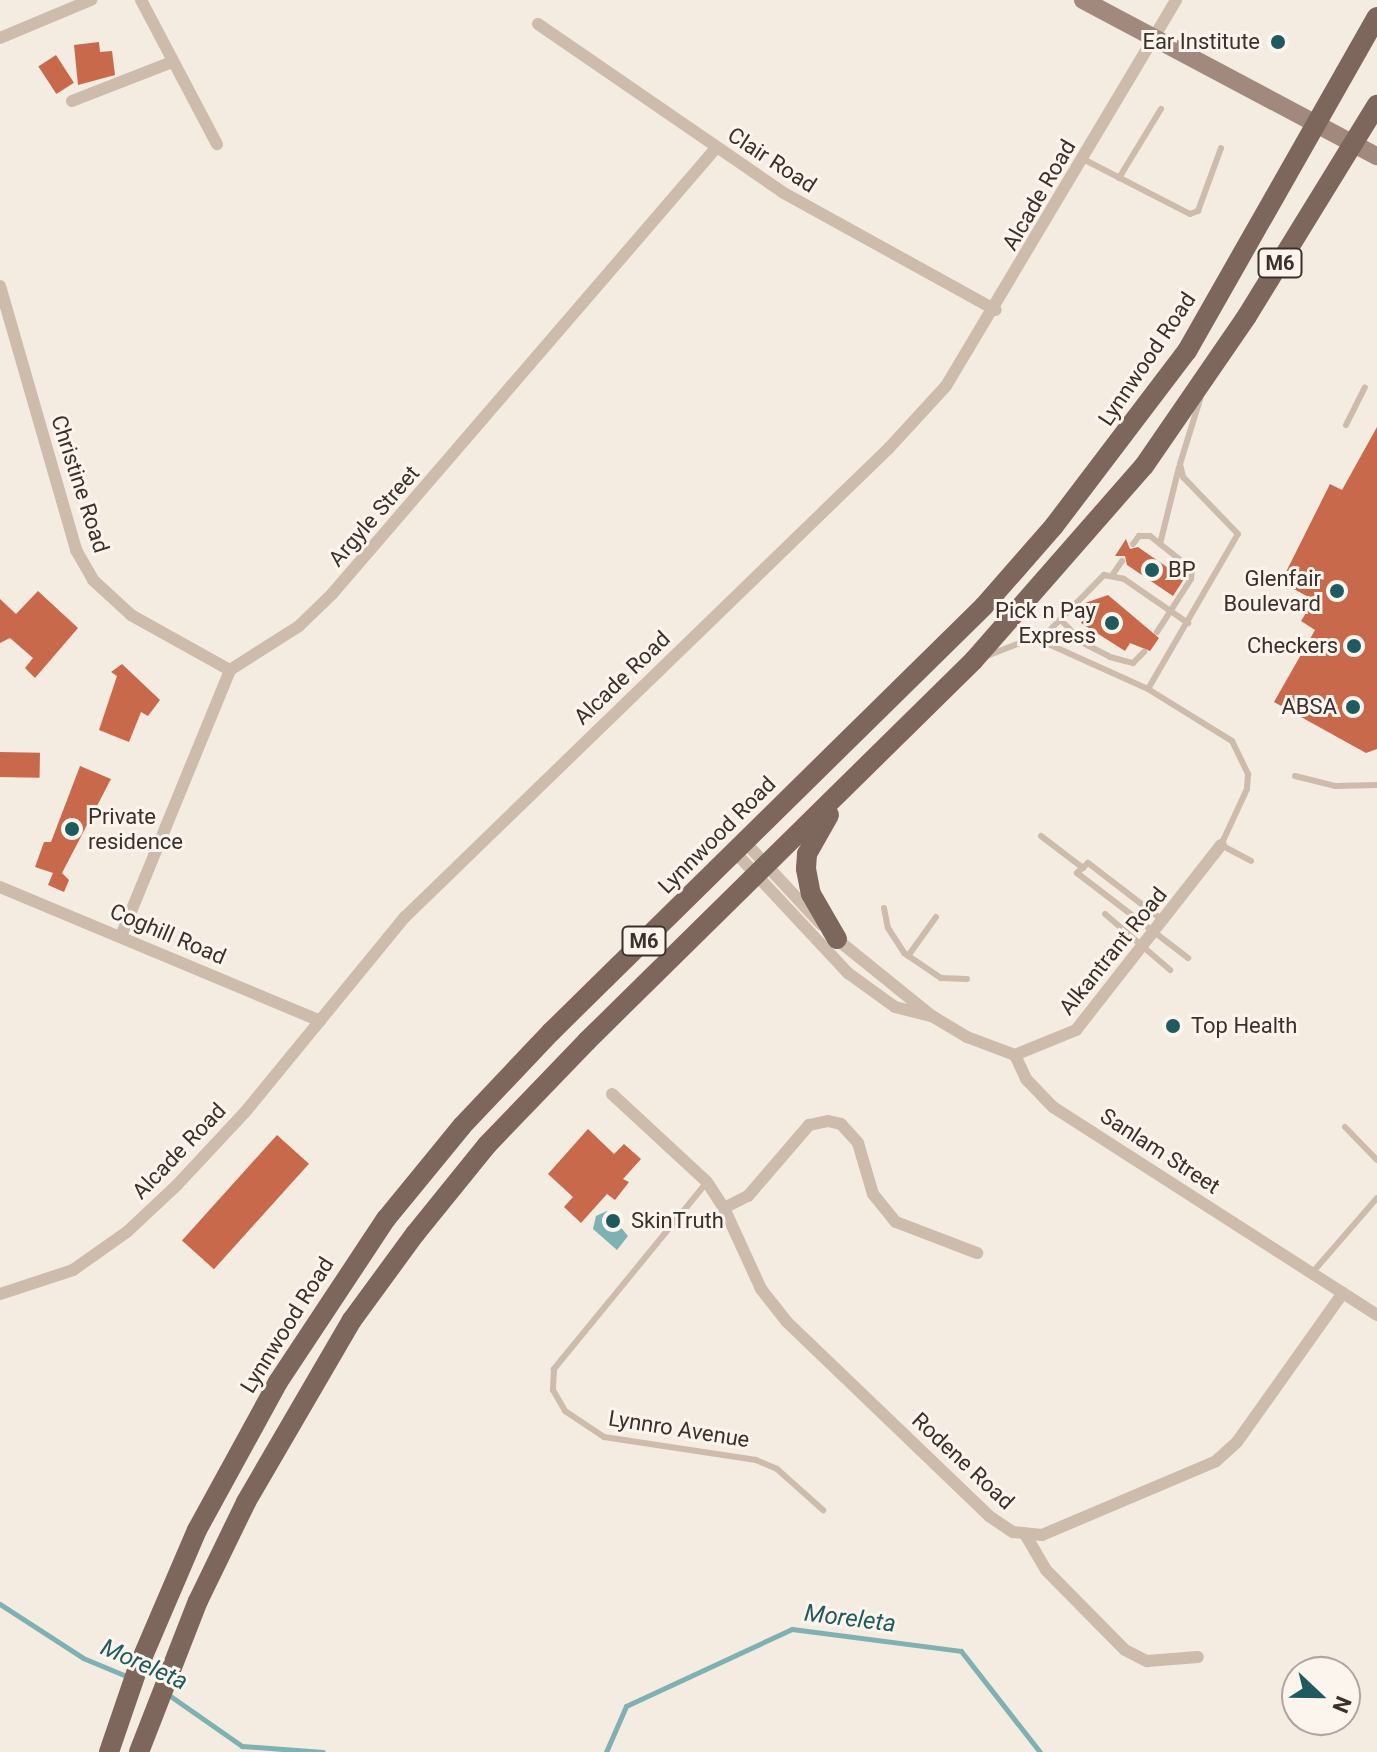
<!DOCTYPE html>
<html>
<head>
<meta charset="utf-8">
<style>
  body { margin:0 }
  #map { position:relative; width:1377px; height:1752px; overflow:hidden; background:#f4ebe1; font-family:Roboto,sans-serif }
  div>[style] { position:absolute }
  .water>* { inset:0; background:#7fb0b2 }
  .stream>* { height:5px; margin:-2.5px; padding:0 2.5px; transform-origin:2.5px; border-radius:2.5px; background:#7fb0b2 }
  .building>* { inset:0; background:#c8694b; transform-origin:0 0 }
  .lane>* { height:6px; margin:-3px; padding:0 3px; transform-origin:3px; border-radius:3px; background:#cdbbac }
  .street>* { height:12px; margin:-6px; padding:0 6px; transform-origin:6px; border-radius:6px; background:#cdbbac }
  .secondary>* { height:18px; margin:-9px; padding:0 9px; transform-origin:9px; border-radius:9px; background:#a18a7d }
  .primary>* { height:20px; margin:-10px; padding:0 10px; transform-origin:10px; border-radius:10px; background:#7d675c }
  .dots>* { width:22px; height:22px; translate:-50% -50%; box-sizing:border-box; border:4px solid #fbf5ee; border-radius:50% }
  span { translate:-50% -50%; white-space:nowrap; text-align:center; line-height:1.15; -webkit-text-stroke:6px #fbf5ee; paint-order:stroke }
  .shield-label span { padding:2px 6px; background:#fbf5ee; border:2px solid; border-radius:6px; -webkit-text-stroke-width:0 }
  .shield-label { font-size:20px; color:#3b302b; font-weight:700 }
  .poi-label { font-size:22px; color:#3b302b }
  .right { translate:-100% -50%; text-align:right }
  .left { translate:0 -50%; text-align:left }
  .street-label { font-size:22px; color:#3b302b }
  .water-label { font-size:24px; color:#1f5a5e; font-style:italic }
  .north { position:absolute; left:1281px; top:1656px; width:80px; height:80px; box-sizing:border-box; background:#fbf5ee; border:2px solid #aea6a0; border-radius:50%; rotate:112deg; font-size:22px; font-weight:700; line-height:32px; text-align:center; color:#3b302b }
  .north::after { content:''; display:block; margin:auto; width:28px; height:36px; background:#1f5a5e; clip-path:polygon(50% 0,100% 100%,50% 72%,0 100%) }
</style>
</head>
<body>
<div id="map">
  <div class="water">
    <i style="clip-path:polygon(607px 1211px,628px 1236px,617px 1250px,593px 1229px,596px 1216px)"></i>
  </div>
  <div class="stream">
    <i style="left:0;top:1604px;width:99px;rotate:33deg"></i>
    <i style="left:83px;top:1658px;width:52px;rotate:22.6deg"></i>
    <i style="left:166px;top:1693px;width:93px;rotate:34.9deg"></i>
    <i style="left:242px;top:1746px;width:81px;rotate:4.2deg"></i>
    <i style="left:606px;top:1752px;width:50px;rotate:-66.5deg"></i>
    <i style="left:626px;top:1706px;width:183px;rotate:-24.9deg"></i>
    <i style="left:792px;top:1629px;width:170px;rotate:7.4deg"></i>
    <i style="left:961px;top:1651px;width:128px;rotate:52deg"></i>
  </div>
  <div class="building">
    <i style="clip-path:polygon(99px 42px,100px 52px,112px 51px,115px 75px,78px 85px,74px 45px)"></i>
    <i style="left:56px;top:55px;width:33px;height:21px;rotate:57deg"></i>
    <i style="clip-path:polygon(1377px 427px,1377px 749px,1366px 753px,1274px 702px,1315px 630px,1301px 621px,1314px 600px,1281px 582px,1330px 484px,1342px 490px)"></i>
    <i style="clip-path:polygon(1126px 539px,1130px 549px,1138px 547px,1184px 579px,1173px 596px,1127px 565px,1125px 556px,1115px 556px)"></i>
    <i style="clip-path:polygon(38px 591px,78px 628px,35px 678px,25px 668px,33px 658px,10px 638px,0 643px,0 599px,16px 614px)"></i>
    <i style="clip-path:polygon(1108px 595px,1159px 638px,1150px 651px,1130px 643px,1125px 651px,1081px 623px,1092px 607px,1085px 603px)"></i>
    <i style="clip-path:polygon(122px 664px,160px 700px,148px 716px,141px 712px,129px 742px,99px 730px,117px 676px,111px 672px)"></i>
    <i style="left:0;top:752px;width:40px;height:25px;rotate:1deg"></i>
    <i style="clip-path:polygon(80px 766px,111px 779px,62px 873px,69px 880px,64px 892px,48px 885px,53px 873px,35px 867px,44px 842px,51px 842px)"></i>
    <i style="clip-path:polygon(588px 1129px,614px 1154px,624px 1144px,641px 1159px,623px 1179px,629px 1182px,615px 1200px,607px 1194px,581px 1223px,564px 1207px,573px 1197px,548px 1174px)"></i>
    <i style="left:277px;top:1135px;width:43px;height:142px;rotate:42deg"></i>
  </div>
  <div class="lane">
    <i style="left:1083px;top:159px;width:120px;rotate:27.2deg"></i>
    <i style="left:1190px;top:214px;width:9px;rotate:-21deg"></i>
    <i style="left:1198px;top:211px;width:67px;rotate:-69.9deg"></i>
    <i style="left:1119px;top:178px;width:81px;rotate:-58.7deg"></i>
    <i style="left:1346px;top:425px;width:42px;rotate:-63.4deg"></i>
    <i style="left:1133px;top:544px;width:10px;rotate:-53deg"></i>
    <i style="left:1139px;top:536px;width:11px"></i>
    <i style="left:1150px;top:536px;width:53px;rotate:38.2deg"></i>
    <i style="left:1192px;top:569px;width:10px;rotate:96deg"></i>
    <i style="left:1191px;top:579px;width:63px;rotate:122.7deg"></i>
    <i style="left:1160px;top:544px;width:79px;rotate:-76.1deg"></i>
    <i style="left:1113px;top:574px;width:16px;rotate:-55deg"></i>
    <i style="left:1061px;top:620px;width:32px;rotate:46deg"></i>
    <i style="left:1083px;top:643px;width:30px;rotate:27deg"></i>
    <i style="left:1110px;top:657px;width:24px;rotate:15deg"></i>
    <i style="left:1133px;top:663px;width:16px;rotate:-45deg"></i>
    <i style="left:1035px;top:638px;width:124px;rotate:24.3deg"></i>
    <i style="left:1148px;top:689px;width:99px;rotate:31.8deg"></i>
    <i style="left:1232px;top:741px;width:37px;rotate:64deg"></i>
    <i style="left:1248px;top:774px;width:15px;rotate:94deg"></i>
    <i style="left:1247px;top:789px;width:62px;rotate:114.9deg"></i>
    <i style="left:1221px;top:845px;width:34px;rotate:28deg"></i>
    <i style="left:984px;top:657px;width:69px;rotate:-21.3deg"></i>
    <i style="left:1048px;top:632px;width:80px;rotate:-45.5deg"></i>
    <i style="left:1104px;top:575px;width:20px;rotate:11deg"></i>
    <i style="left:1124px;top:579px;width:78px;rotate:34.5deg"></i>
    <i style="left:1148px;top:689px;width:179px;rotate:-59.9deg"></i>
    <i style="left:1238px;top:534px;width:79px;rotate:-134deg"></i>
    <i style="left:1183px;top:477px;width:13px;rotate:-103deg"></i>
    <i style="left:1180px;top:464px;width:71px;rotate:-72.8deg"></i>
    <i style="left:1295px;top:776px;width:41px;rotate:14deg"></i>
    <i style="left:1335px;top:786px;width:42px;rotate:-1.4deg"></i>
    <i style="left:1041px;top:836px;width:53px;rotate:37.3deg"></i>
    <i style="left:884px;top:908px;width:20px;rotate:79deg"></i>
    <i style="left:888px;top:928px;width:30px;rotate:57deg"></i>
    <i style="left:904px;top:953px;width:45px;rotate:34deg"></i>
    <i style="left:941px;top:978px;width:26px;rotate:2deg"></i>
    <i style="left:1105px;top:914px;width:86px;rotate:40.7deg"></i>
    <i style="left:1161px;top:919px;width:92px;rotate:-142.5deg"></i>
    <i style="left:1088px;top:863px;width:15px;rotate:138deg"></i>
    <i style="left:1077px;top:873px;width:140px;rotate:37.4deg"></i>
    <i style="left:908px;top:956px;width:48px;rotate:-54.3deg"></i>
    <i style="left:1345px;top:1127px;width:46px;rotate:45.9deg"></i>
    <i style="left:707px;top:1182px;width:242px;rotate:129.3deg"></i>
    <i style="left:554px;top:1369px;width:21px;rotate:93deg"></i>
    <i style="left:553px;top:1390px;width:24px;rotate:60deg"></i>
    <i style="left:565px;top:1411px;width:47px;rotate:33.7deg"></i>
    <i style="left:604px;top:1437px;width:154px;rotate:8.6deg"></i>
    <i style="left:756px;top:1460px;width:23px;rotate:23deg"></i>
    <i style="left:777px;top:1469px;width:62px;rotate:41.7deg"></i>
    <i style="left:1312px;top:1273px;width:99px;rotate:-49.1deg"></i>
  </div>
  <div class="street">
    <i style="left:141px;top:0;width:163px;rotate:62.2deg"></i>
    <i style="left:538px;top:24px;width:296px;rotate:34.5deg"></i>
    <i style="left:782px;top:192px;width:244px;rotate:28.9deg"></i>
    <i style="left:0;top:38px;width:99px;rotate:-22.7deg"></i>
    <i style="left:72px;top:101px;width:107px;rotate:-21.3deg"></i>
    <i style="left:0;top:286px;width:275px;rotate:73.9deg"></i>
    <i style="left:76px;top:550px;width:34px;rotate:60deg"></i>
    <i style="left:93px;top:580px;width:52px;rotate:42.6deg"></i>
    <i style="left:131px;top:615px;width:113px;rotate:29.1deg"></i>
    <i style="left:745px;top:842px;width:112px;rotate:47.2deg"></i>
    <i style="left:735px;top:852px;width:166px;rotate:47deg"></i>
    <i style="left:848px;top:973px;width:58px;rotate:35.9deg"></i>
    <i style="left:895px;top:1007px;width:38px;rotate:14deg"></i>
    <i style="left:0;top:887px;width:347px;rotate:22.7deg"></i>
    <i style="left:121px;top:936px;width:287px;rotate:-67.7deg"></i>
    <i style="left:230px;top:670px;width:82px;rotate:-32.5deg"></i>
    <i style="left:299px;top:626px;width:46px;rotate:-44.1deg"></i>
    <i style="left:332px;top:594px;width:589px;rotate:-49.27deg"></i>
    <i style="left:834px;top:937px;width:126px;rotate:38.9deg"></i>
    <i style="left:932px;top:1016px;width:41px;rotate:31deg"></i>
    <i style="left:967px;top:1037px;width:51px;rotate:20.6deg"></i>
    <i style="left:1015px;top:1055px;width:26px;rotate:65deg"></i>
    <i style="left:1026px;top:1079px;width:39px;rotate:46deg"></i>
    <i style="left:1053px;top:1107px;width:385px;rotate:32.7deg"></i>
    <i style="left:1015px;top:1055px;width:66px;rotate:-22.3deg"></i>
    <i style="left:1076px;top:1030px;width:235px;rotate:-51.9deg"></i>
    <i style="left:612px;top:1094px;width:129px;rotate:42.8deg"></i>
    <i style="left:707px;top:1182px;width:31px;rotate:57deg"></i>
    <i style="left:724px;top:1208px;width:89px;rotate:65.4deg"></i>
    <i style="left:761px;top:1289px;width:42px;rotate:51.8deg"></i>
    <i style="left:787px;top:1322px;width:280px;rotate:43.8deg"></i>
    <i style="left:989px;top:1516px;width:29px;rotate:34deg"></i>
    <i style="left:1013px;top:1532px;width:29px;rotate:6deg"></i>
    <i style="left:1042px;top:1535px;width:189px;rotate:-23deg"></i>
    <i style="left:1216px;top:1461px;width:28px;rotate:-42deg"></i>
    <i style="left:1237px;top:1442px;width:183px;rotate:-54.6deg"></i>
    <i style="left:724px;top:1208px;width:27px;rotate:-27deg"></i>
    <i style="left:748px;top:1196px;width:94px;rotate:-49.3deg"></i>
    <i style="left:809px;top:1125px;width:19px;rotate:-12deg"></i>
    <i style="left:828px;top:1121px;width:13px;rotate:13deg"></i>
    <i style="left:841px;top:1124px;width:25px;rotate:48deg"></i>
    <i style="left:858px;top:1143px;width:53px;rotate:73.6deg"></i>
    <i style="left:873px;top:1194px;width:36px;rotate:51deg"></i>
    <i style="left:896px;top:1222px;width:87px;rotate:20.9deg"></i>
    <i style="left:0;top:1294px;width:77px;rotate:-18.2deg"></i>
    <i style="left:73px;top:1270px;width:67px;rotate:-35.3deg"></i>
    <i style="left:128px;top:1231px;width:67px;rotate:-43.2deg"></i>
    <i style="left:177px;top:1185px;width:101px;rotate:-47deg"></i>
    <i style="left:246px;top:1111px;width:251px;rotate:-50.7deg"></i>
    <i style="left:405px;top:917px;width:674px;rotate:-44.1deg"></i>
    <i style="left:889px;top:448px;width:84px;rotate:-47.4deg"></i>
    <i style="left:946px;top:386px;width:449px;rotate:-59.2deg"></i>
    <i style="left:1025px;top:1534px;width:42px;rotate:59.7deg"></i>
    <i style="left:1046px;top:1570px;width:112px;rotate:45.4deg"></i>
    <i style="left:1125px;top:1650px;width:25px;rotate:27deg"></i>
    <i style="left:1147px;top:1661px;width:51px;rotate:-4.5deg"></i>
  </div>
  <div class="secondary">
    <i style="left:1083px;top:0;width:333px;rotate:28deg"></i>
  </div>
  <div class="primary">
    <i style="left:829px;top:815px;width:45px;rotate:119.4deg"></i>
    <i style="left:807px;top:854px;width:15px;rotate:94deg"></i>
    <i style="left:806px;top:869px;width:25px;rotate:79deg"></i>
    <i style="left:811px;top:894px;width:52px;rotate:60deg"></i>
    <i style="left:109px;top:1752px;width:87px;rotate:-71.1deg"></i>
    <i style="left:137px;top:1670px;width:152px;rotate:-66.8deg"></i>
    <i style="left:197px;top:1530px;width:169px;rotate:-61.3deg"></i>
    <i style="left:278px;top:1382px;width:196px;rotate:-56.5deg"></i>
    <i style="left:386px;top:1219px;width:120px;rotate:-50.7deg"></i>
    <i style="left:462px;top:1126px;width:129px;rotate:-46.6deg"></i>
    <i style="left:551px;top:1032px;width:607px;rotate:-44.53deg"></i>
    <i style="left:984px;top:606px;width:106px;rotate:-48.8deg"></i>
    <i style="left:1054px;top:526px;width:220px;rotate:-52.8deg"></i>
    <i style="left:1187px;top:351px;width:384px;rotate:-60.4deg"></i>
    <i style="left:139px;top:1752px;width:162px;rotate:-68.7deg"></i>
    <i style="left:198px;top:1601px;width:110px;rotate:-64.1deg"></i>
    <i style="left:246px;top:1502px;width:211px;rotate:-59.8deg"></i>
    <i style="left:352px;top:1320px;width:107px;rotate:-53.8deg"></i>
    <i style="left:415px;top:1234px;width:114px;rotate:-51deg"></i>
    <i style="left:487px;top:1145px;width:144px;rotate:-46.1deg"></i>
    <i style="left:587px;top:1041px;width:543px;rotate:-44.55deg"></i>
    <i style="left:974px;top:660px;width:258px;rotate:-48.8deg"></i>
    <i style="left:1144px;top:466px;width:182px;rotate:-55.5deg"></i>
    <i style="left:1247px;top:316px;width:248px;rotate:-58.4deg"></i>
  </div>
  <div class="dots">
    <i style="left:1278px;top:42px;background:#1f5a5e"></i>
    <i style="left:1152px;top:570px;background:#1f5a5e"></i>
    <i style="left:1337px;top:591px;background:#1f5a5e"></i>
    <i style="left:1112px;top:623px;background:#1f5a5e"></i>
    <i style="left:1354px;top:646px;background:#1f5a5e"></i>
    <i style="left:1353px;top:707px;background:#1f5a5e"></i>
    <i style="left:72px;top:829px;background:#1f5a5e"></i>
    <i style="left:1173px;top:1026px;background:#1f5a5e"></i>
    <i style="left:613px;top:1221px;background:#1f5a5e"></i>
  </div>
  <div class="shield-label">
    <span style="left:1280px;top:263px">M6</span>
    <span style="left:644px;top:941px">M6</span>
  </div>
  <div class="poi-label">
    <span class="right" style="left:1260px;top:42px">Ear Institute</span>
    <span class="left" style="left:1168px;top:570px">BP</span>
    <span class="right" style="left:1321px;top:591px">Glenfair<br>Boulevard</span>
    <span class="right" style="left:1096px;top:623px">Pick n Pay<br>Express</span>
    <span class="right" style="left:1338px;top:646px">Checkers</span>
    <span class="right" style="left:1337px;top:707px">ABSA</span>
    <span class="left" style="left:88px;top:829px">Private<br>residence</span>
    <span class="left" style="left:1191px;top:1026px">Top Health</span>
    <span class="left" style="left:631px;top:1221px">SkinTruth</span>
  </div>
  <div class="street-label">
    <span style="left:772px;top:160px;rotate:33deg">Clair Road</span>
    <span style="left:1039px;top:195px;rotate:-60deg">Alcade Road</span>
    <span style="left:1147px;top:359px;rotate:-56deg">Lynnwood Road</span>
    <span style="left:80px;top:484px;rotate:72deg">Christine Road</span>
    <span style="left:374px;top:516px;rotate:-49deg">Argyle Street</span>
    <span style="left:622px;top:678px;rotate:-44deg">Alcade Road</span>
    <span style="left:717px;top:835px;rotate:-45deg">Lynnwood Road</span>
    <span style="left:168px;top:934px;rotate:23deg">Coghill Road</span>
    <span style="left:1113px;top:951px;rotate:-51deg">Alkantrant Road</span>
    <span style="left:179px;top:1151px;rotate:-46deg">Alcade Road</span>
    <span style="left:1160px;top:1151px;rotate:33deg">Sanlam Street</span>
    <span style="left:287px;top:1325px;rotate:-58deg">Lynnwood Road</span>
    <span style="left:679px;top:1429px;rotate:9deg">Lynnro Avenue</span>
    <span style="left:963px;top:1461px;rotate:43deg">Rodene Road</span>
  </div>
  <div class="water-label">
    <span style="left:850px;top:1619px;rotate:7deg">Moreleta</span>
    <span style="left:144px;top:1665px;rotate:24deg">Moreleta</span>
  </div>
  <div class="north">N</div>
</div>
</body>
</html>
